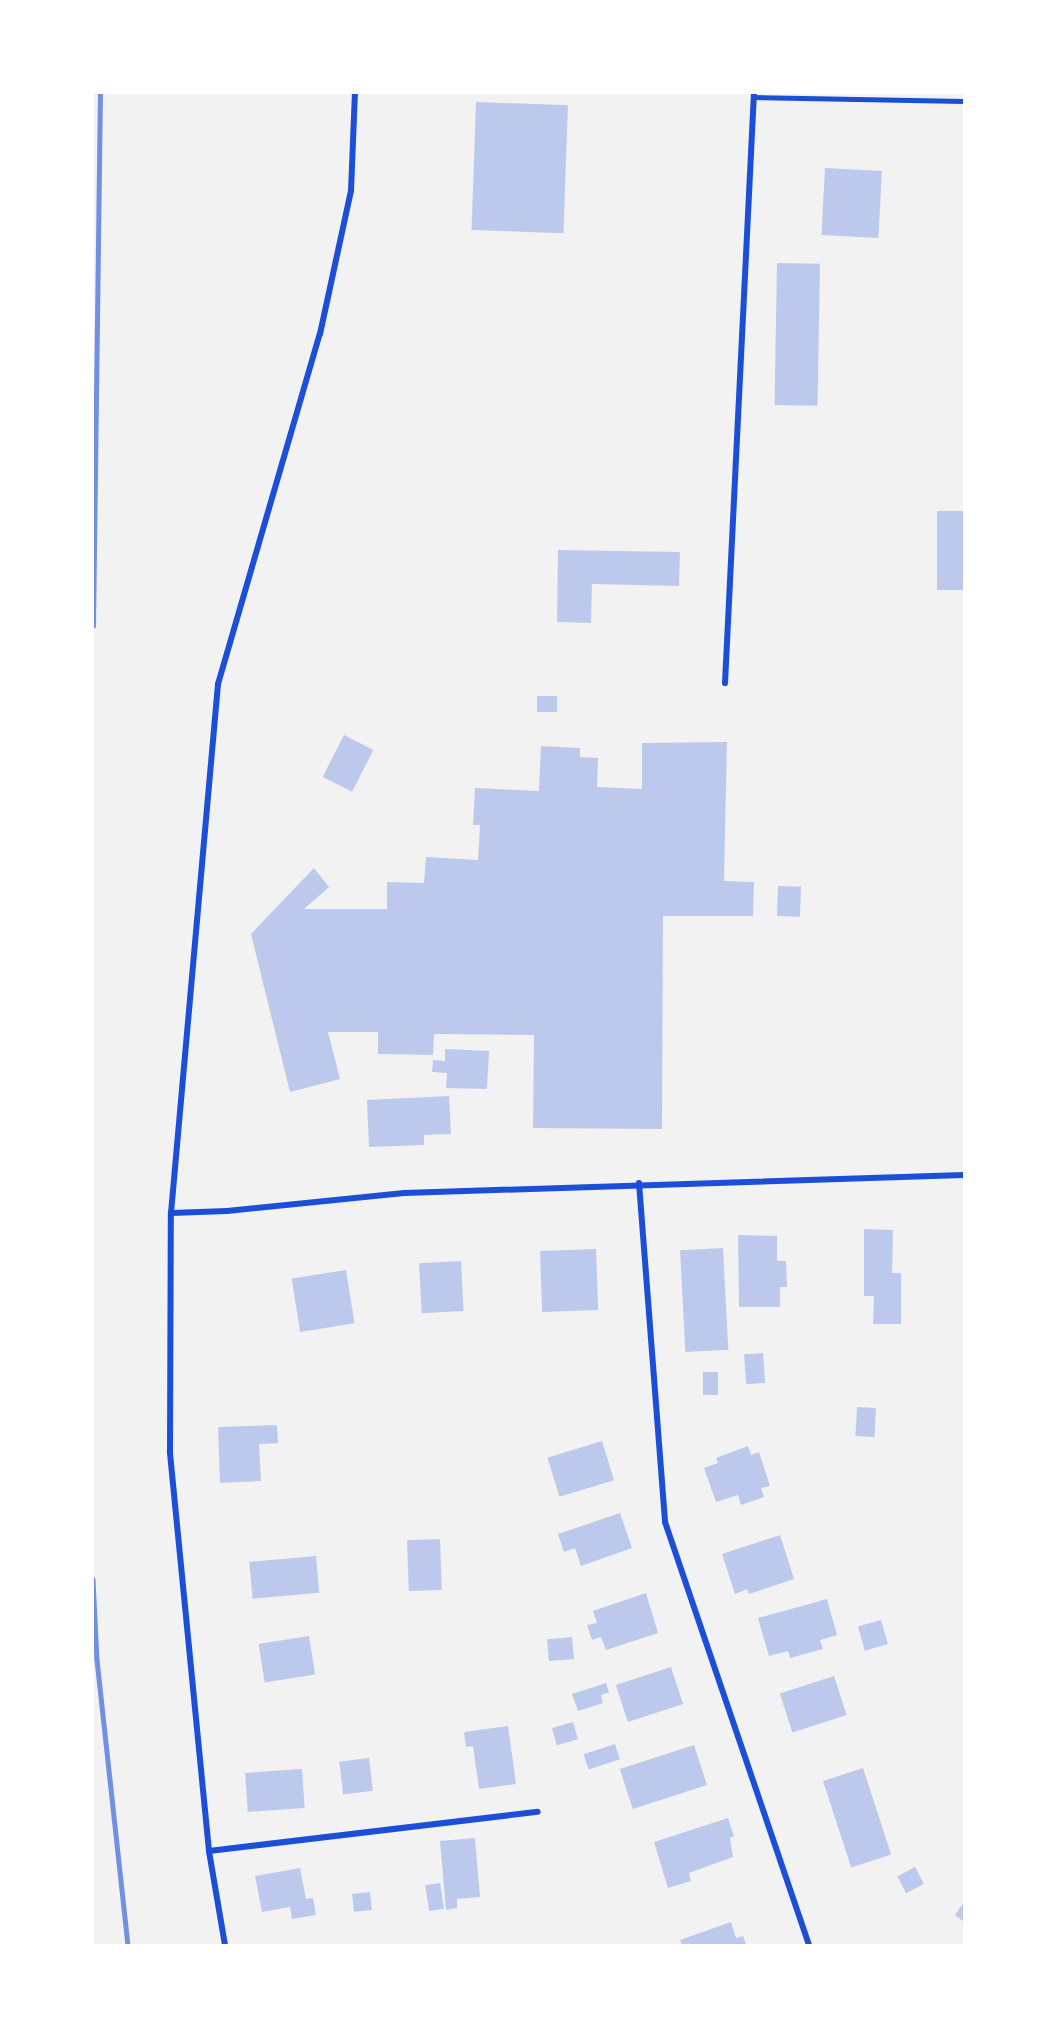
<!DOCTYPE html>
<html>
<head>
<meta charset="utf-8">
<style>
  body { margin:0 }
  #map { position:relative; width:1057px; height:2038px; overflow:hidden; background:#f2f2f2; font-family:"Fira Sans",sans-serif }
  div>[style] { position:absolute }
  .building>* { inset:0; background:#bdc9ec; transform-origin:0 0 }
  .service>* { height:4.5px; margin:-2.25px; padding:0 2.25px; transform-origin:2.25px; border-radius:2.25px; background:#1d4ed8 }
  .minor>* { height:6px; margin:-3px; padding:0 3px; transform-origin:3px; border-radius:3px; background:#1d4ed8 }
  .rail>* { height:4.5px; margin:-2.25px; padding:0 2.25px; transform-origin:2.25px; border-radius:2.25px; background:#7290e2 }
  span { translate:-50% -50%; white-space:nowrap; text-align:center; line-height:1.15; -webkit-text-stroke:4.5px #fff; paint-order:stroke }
  .frame { position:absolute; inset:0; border:94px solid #fff; pointer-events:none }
</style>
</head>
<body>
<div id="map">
  <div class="building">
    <i style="left:476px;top:102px;width:92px;height:128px;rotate:2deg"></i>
    <i style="left:825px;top:168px;width:57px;height:67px;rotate:3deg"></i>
    <i style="left:777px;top:263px;width:43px;height:142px;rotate:1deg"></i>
    <i style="left:937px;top:511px;width:27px;height:79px"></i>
    <i style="clip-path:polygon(558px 550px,680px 552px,679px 586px,592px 584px,591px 623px,557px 622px)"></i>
    <i style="left:537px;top:696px;width:20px;height:16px"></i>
    <i style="left:344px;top:735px;width:33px;height:47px;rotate:27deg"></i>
    <i style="clip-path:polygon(727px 742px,724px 881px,754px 882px,753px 916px,663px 916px,662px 1129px,533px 1128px,534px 1035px,434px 1034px,433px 1055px,378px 1054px,378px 1032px,328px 1032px,340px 1079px,290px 1092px,251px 934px,314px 868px,329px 887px,304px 909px,387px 909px,387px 882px,424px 883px,426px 857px,478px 860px,480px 825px,473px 825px,475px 788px,539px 791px,541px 746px,580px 748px,580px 757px,598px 758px,597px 787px,642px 789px,642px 743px)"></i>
    <i style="left:778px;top:886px;width:23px;height:30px;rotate:2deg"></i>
    <i style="clip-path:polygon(445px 1049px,489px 1051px,487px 1089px,446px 1088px,447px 1073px,432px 1072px,433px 1060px,445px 1061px)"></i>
    <i style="clip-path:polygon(449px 1096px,451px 1134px,424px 1135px,424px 1145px,369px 1147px,367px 1100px)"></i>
    <i style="clip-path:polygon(864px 1229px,893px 1230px,892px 1273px,901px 1273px,901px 1324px,873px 1324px,874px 1296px,864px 1296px)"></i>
    <i style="clip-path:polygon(738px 1235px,777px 1236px,777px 1261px,786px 1261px,787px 1287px,780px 1287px,780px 1307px,739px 1307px)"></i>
    <i style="left:723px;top:1248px;width:102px;height:43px;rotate:87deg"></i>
    <i style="left:596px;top:1249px;width:61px;height:56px;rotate:88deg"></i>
    <i style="left:461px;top:1261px;width:50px;height:42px;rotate:87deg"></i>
    <i style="left:346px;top:1270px;width:54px;height:55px;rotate:81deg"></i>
    <i style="left:763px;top:1353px;width:30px;height:19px;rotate:86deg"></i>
    <i style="left:703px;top:1372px;width:15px;height:23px"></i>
    <i style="left:857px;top:1407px;width:19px;height:29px;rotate:3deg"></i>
    <i style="clip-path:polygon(277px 1425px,278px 1443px,259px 1444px,261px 1481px,220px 1483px,218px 1427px)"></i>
    <i style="left:602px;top:1441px;width:41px;height:57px;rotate:73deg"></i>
    <i style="clip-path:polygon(748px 1446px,751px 1455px,759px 1452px,770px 1486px,761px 1488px,764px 1497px,741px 1505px,738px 1495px,716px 1502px,704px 1468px,718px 1463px,716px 1458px)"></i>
    <i style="clip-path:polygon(620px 1513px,632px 1548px,581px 1566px,575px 1548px,564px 1552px,558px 1534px)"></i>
    <i style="clip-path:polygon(780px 1535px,794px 1579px,749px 1594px,747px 1589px,735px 1594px,722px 1554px)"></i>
    <i style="left:440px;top:1539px;width:51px;height:33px;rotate:88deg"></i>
    <i style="left:316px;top:1556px;width:37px;height:67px;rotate:85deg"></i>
    <i style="clip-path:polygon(646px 1593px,658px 1633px,606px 1650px,601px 1637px,592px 1640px,587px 1625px,597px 1623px,593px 1611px)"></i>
    <i style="clip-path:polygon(827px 1599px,837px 1635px,820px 1640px,823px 1649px,790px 1658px,788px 1651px,769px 1656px,758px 1618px)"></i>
    <i style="left:881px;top:1620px;width:25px;height:24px;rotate:74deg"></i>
    <i style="left:309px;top:1636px;width:39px;height:51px;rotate:81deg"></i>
    <i style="left:572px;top:1637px;width:22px;height:25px;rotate:85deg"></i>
    <i style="left:671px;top:1667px;width:39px;height:58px;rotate:72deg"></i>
    <i style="left:834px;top:1676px;width:41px;height:57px;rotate:72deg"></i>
    <i style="clip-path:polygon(606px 1683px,609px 1692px,601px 1695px,603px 1703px,578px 1711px,572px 1694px)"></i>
    <i style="left:573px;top:1722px;width:18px;height:22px;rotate:74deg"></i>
    <i style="clip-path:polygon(508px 1726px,516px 1784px,479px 1789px,473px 1746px,466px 1747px,464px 1732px)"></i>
    <i style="left:615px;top:1744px;width:16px;height:33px;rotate:72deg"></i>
    <i style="left:694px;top:1745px;width:42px;height:78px;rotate:72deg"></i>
    <i style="left:369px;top:1758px;width:33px;height:30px;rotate:83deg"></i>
    <i style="left:863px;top:1768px;width:91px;height:42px;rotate:72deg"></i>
    <i style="left:302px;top:1769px;width:39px;height:57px;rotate:86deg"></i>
    <i style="clip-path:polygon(728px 1818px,734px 1836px,730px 1838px,733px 1857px,689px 1873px,691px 1881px,668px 1888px,654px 1842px)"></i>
    <i style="clip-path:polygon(475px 1838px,480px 1897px,457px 1899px,457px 1908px,446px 1910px,440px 1841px)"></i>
    <i style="left:915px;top:1867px;width:19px;height:20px;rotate:62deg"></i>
    <i style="clip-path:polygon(300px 1868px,306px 1899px,313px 1898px,316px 1915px,292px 1919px,290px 1907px,262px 1912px,255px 1876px)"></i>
    <i style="left:440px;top:1883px;width:26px;height:15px;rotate:81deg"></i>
    <i style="left:370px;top:1892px;width:18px;height:18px;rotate:84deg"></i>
    <i style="clip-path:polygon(964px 1902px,964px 1922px,955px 1915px)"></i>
    <i style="clip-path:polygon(731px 1922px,736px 1938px,743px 1936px,746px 1944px,682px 1945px,680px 1940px)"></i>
  </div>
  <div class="service">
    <i style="left:754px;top:97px;width:210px;rotate:1.1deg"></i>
  </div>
  <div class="minor">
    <i style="left:725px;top:683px;width:591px;rotate:-87.19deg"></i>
    <i style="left:639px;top:1183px;width:340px;rotate:85.6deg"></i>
    <i style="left:665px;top:1522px;width:447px;rotate:71.2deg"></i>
    <i style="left:171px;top:1213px;width:56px;rotate:-2deg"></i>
    <i style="left:227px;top:1211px;width:178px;rotate:-5.8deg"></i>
    <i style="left:404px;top:1193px;width:560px;rotate:-1.84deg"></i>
    <i style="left:209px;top:1851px;width:331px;rotate:-6.8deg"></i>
    <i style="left:225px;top:1945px;width:95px;rotate:-99.7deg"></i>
    <i style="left:209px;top:1851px;width:401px;rotate:-95.6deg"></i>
    <i style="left:170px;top:1452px;width:239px;rotate:-89.8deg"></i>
    <i style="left:171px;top:1213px;width:531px;rotate:-84.92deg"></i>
    <i style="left:218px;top:684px;width:365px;rotate:-73.8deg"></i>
    <i style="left:320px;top:334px;width:146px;rotate:-77.8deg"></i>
    <i style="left:351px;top:191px;width:98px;rotate:-87.7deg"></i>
  </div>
  <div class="rail">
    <i style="left:93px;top:626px;width:533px;rotate:-89.25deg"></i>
    <i style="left:93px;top:1579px;width:81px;rotate:87.2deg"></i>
    <i style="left:97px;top:1660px;width:287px;rotate:83.8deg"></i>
  </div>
  <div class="frame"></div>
</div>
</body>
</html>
